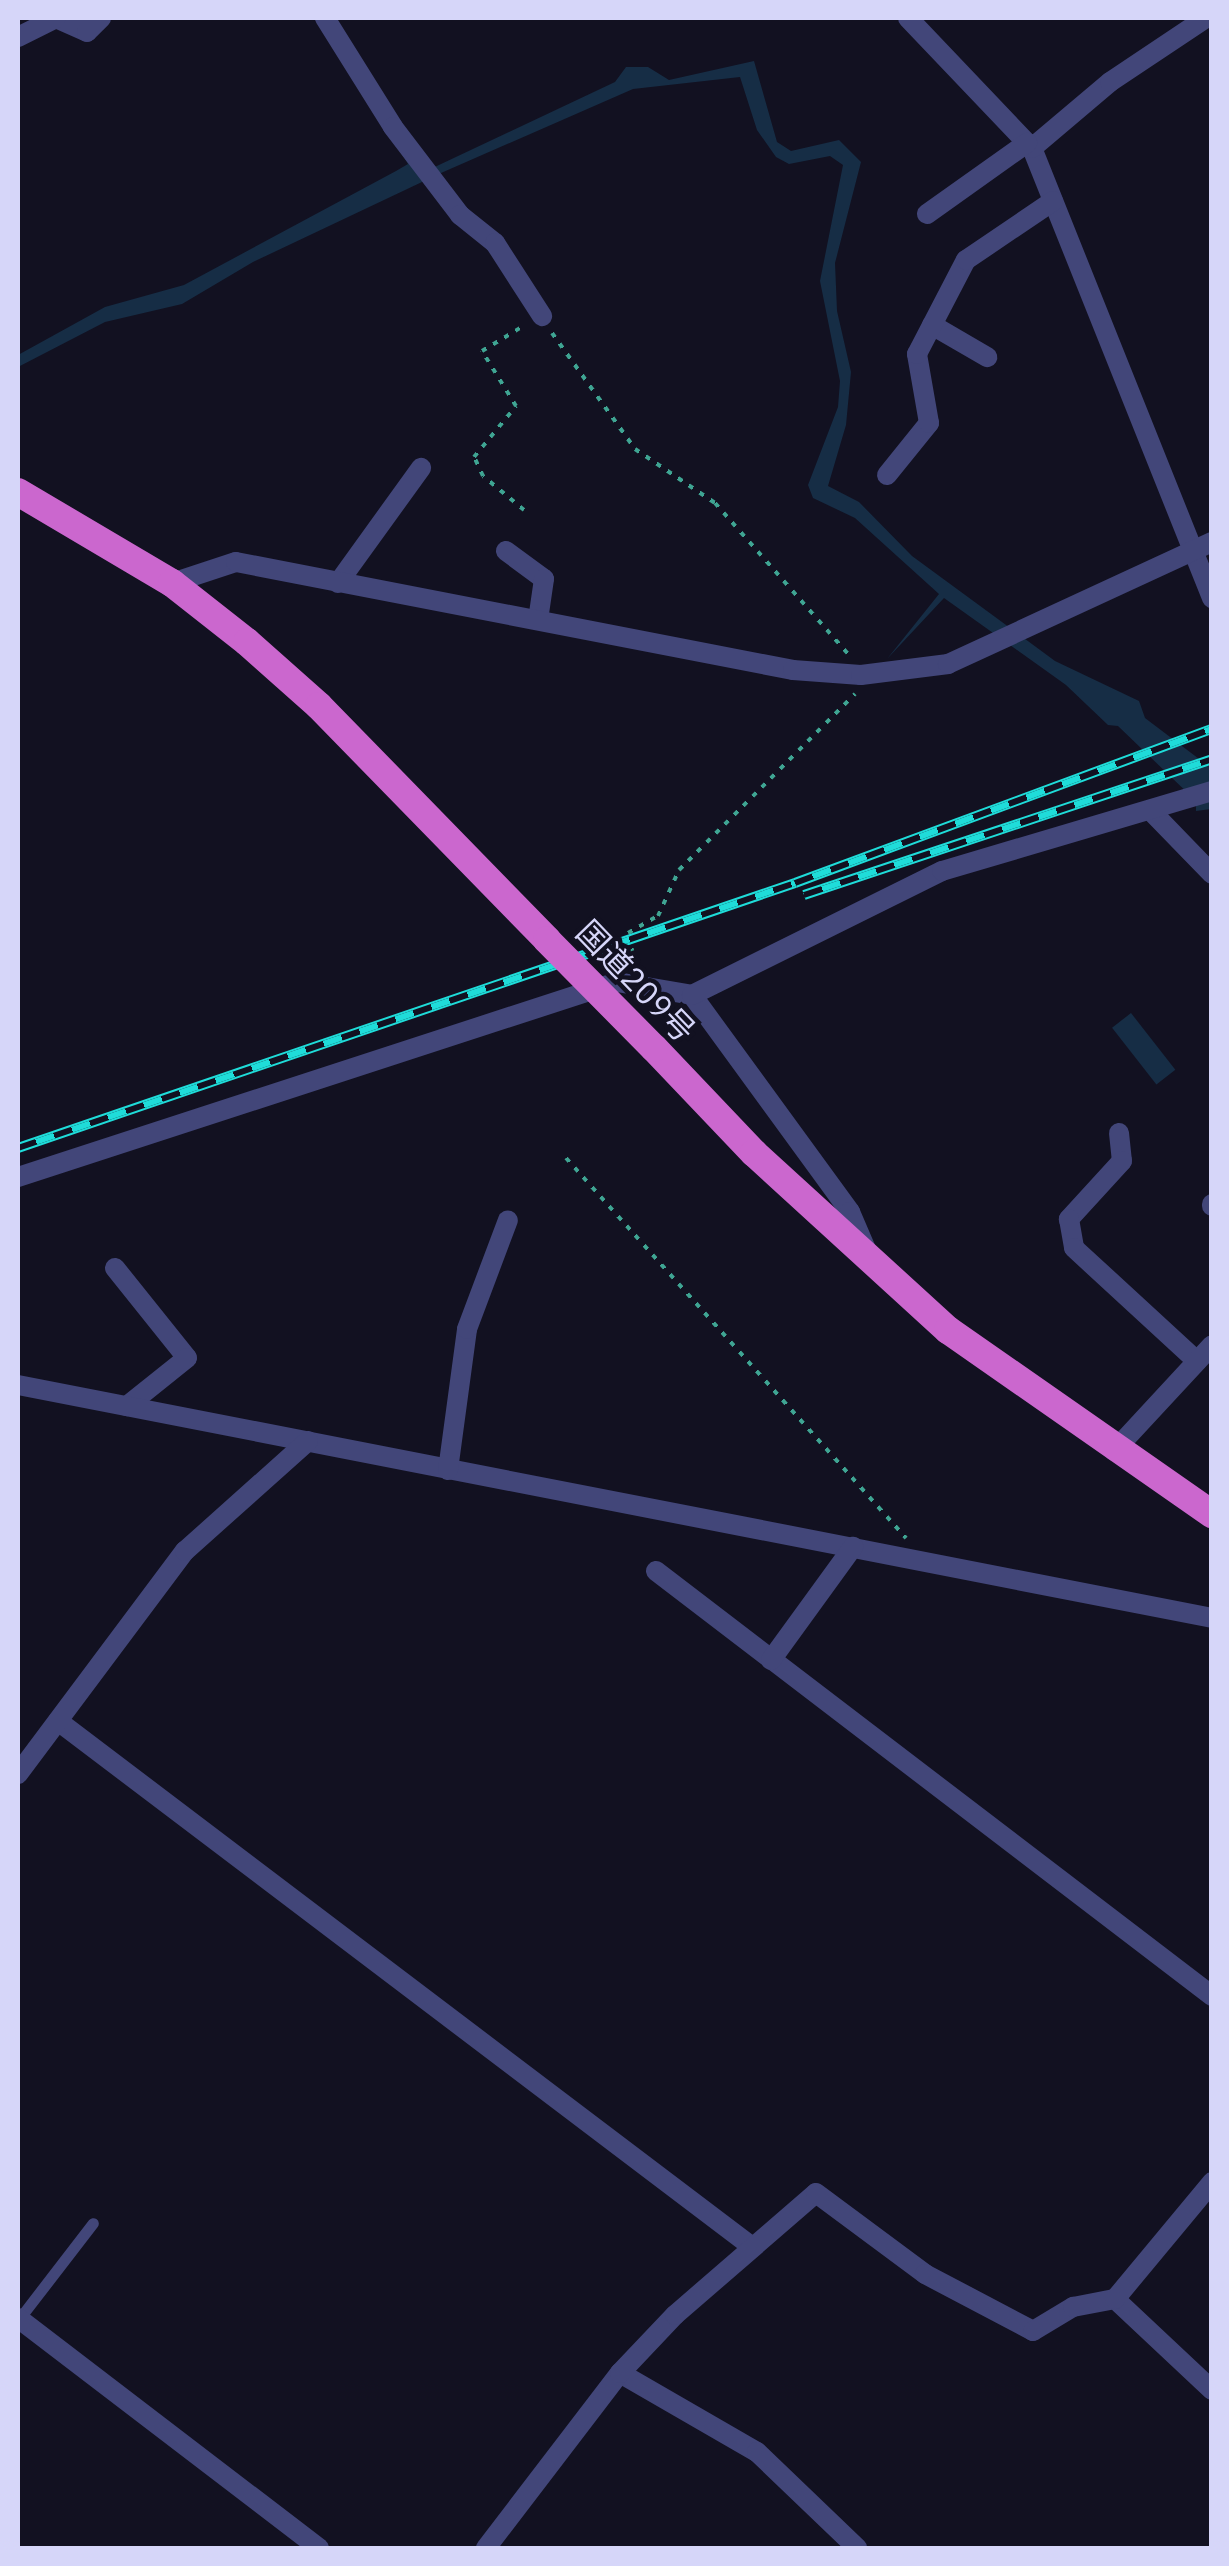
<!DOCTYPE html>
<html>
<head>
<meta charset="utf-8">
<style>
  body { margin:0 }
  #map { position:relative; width:1229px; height:2566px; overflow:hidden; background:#121121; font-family:"IBM Plex Sans","Noto Sans JP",sans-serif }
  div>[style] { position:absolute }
  .water>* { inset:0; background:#162d45; transform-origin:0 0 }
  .path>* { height:4px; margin-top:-2px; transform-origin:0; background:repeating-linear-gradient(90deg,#3fa593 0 5px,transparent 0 13px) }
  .service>* { height:11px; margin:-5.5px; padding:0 5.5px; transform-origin:5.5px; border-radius:5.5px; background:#424679 }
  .minor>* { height:20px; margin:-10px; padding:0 10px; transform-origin:10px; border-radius:10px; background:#424679 }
  .tertiary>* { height:20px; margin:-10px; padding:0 10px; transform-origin:10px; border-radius:10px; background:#424679 }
  .trunk>* { height:28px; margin:-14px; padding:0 14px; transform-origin:14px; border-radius:14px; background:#cb67ce }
  .rail>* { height:10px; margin-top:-5px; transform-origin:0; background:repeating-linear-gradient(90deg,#121121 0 19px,#1fdcd9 0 38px); box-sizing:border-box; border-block:2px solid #1fdcd9 }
  .trunk-bridge>* { height:28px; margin:-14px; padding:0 14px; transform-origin:14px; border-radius:14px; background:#cb67ce }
  span { translate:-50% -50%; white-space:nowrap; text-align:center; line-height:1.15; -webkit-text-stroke:9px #121121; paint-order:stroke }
  .street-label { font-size:32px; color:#d6d6f9 }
  .frame { position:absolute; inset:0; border:20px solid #d6d6f9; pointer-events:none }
</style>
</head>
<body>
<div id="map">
  <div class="water">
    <i style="clip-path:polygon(754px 61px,777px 142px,791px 151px,839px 140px,861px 162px,835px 263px,837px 311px,851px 372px,846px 425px,828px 486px,859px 502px,912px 556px,1055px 661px,1139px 701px,1145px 718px,1211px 768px,1211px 809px,1196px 811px,1196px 801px,1118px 726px,1108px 725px,1066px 685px,944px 598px,887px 659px,939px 594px,855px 518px,813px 498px,808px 485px,838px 407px,840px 381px,820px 281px,843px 165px,830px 156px,789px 164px,776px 157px,757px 130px,740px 77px,633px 89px,441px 173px,253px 262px,182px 304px,105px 322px,18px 367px,18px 355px,105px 307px,184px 285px,396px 171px,408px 164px,393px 139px,422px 173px,615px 82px,626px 67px,648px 67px,669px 80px)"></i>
    <i style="left:1131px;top:1013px;width:72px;height:24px;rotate:52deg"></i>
  </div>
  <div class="path">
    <i style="left:552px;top:333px;width:143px;rotate:54.4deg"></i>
    <i style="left:635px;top:449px;width:97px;rotate:34deg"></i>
    <i style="left:715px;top:503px;width:201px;rotate:48.6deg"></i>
    <i style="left:524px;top:510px;width:53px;rotate:-140.3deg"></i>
    <i style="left:483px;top:476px;width:21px;rotate:-115deg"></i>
    <i style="left:474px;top:457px;width:66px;rotate:-50.5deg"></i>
    <i style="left:516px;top:406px;width:65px;rotate:-121.7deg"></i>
    <i style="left:482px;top:351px;width:50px;rotate:-31.2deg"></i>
    <i style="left:636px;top:966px;width:34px;rotate:-104deg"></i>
    <i style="left:628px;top:933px;width:34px;rotate:-30deg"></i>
    <i style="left:658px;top:916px;width:51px;rotate:-65.5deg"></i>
    <i style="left:679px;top:870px;width:249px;rotate:-45deg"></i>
    <i style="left:566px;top:1158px;width:510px;rotate:48.18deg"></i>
  </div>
  <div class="service">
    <i style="left:19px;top:2319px;width:121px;rotate:-52.4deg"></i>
  </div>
  <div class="minor">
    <i style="left:56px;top:18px;width:34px;rotate:24deg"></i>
    <i style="left:87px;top:32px;width:20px;rotate:-45deg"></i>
    <i style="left:325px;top:18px;width:128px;rotate:58deg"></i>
    <i style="left:393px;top:127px;width:111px;rotate:52.7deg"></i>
    <i style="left:460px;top:215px;width:45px;rotate:38.7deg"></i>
    <i style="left:495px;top:243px;width:87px;rotate:57.2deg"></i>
    <i style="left:908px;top:18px;width:180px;rotate:46.4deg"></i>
    <i style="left:1032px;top:148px;width:485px;rotate:68.2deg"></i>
    <i style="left:18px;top:37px;width:42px;rotate:-26.6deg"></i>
    <i style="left:1032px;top:148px;width:102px;rotate:-40.2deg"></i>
    <i style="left:1110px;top:82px;width:115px;rotate:-33.7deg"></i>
    <i style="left:927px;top:214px;width:123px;rotate:-35.4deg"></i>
    <i style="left:932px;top:325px;width:64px;rotate:30.2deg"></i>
    <i style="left:887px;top:475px;width:67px;rotate:-51.1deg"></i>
    <i style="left:929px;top:423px;width:70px;rotate:-99.9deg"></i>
    <i style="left:917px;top:354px;width:106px;rotate:-62.5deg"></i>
    <i style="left:966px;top:260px;width:105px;rotate:-34.1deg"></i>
    <i style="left:506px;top:551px;width:47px;rotate:36.4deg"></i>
    <i style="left:544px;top:579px;width:41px;rotate:98.3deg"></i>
    <i style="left:338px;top:583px;width:142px;rotate:-54.2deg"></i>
    <i style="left:1150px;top:810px;width:89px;rotate:45.9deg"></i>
    <i style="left:692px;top:995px;width:268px;rotate:53.9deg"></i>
    <i style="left:850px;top:1212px;width:46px;rotate:66.8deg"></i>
    <i style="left:1119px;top:1133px;width:28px;rotate:84deg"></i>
    <i style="left:1122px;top:1161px;width:79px;rotate:132.4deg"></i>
    <i style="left:1069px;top:1219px;width:29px;rotate:80deg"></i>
    <i style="left:1074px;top:1248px;width:167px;rotate:42.6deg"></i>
    <i style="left:18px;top:1177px;width:630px;rotate:-18.03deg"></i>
    <i style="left:617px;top:982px;width:76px;rotate:9.8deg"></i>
    <i style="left:692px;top:995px;width:279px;rotate:-26.4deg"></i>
    <i style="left:942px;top:871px;width:282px;rotate:-16.5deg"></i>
    <i style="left:1212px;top:1204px;width:2px;rotate:90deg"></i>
    <i style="left:115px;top:1268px;width:115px;rotate:51.3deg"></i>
    <i style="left:187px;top:1358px;width:77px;rotate:141.3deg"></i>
    <i style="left:18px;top:1385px;width:1217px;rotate:11.04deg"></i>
    <i style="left:1114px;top:1451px;width:144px;rotate:-47.2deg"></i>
    <i style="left:448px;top:1470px;width:142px;rotate:-82.3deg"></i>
    <i style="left:467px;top:1329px;width:116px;rotate:-69.4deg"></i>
    <i style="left:656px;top:1571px;width:700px;rotate:37.39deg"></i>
    <i style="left:771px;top:1660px;width:140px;rotate:-54deg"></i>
    <i style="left:58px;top:1721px;width:869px;rotate:37.15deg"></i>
    <i style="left:18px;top:1774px;width:279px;rotate:-53.2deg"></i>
    <i style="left:185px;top:1551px;width:165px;rotate:-41.8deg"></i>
    <i style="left:1115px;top:2299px;width:133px;rotate:43.2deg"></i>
    <i style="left:18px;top:2318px;width:379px;rotate:37.4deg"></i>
    <i style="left:620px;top:2373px;width:158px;rotate:30deg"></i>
    <i style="left:757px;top:2452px;width:139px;rotate:43.8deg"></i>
    <i style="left:486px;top:2548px;width:220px;rotate:-52.6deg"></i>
    <i style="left:620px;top:2373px;width:80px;rotate:-46.5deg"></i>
    <i style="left:675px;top:2315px;width:186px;rotate:-40.9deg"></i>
    <i style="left:816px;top:2193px;width:136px;rotate:36.6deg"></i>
    <i style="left:925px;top:2274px;width:122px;rotate:27.8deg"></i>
    <i style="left:1033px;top:2331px;width:47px;rotate:-31deg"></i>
    <i style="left:1073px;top:2307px;width:43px;rotate:-10.8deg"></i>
    <i style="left:1115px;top:2299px;width:152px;rotate:-50.3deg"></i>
  </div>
  <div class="tertiary">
    <i style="left:172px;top:583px;width:67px;rotate:-18.2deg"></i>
    <i style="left:236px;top:562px;width:567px;rotate:10.97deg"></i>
    <i style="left:793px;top:670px;width:68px;rotate:4.2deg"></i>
    <i style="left:861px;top:675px;width:88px;rotate:-7.2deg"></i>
    <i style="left:948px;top:664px;width:291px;rotate:-24.8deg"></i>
  </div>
  <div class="trunk">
    <i style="left:18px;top:492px;width:179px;rotate:30.6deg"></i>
    <i style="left:172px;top:583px;width:95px;rotate:38.2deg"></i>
    <i style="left:247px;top:642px;width:96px;rotate:41.6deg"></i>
    <i style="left:319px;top:706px;width:327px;rotate:45.7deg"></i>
    <i style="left:654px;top:1048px;width:145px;rotate:46.4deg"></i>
    <i style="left:754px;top:1153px;width:263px;rotate:42.4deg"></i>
    <i style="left:948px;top:1330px;width:322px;rotate:34.9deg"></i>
  </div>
  <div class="rail">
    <i style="left:804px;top:895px;width:430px;rotate:-18.4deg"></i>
    <i style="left:18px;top:1148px;width:821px;rotate:-18.83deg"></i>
    <i style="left:795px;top:883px;width:445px;rotate:-20.3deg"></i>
  </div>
  <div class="trunk-bridge">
    <i style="left:547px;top:940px;width:152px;rotate:45.3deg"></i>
  </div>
  <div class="street-label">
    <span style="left:636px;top:981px;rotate:46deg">国道209号</span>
  </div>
  <div class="frame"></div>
</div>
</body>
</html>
